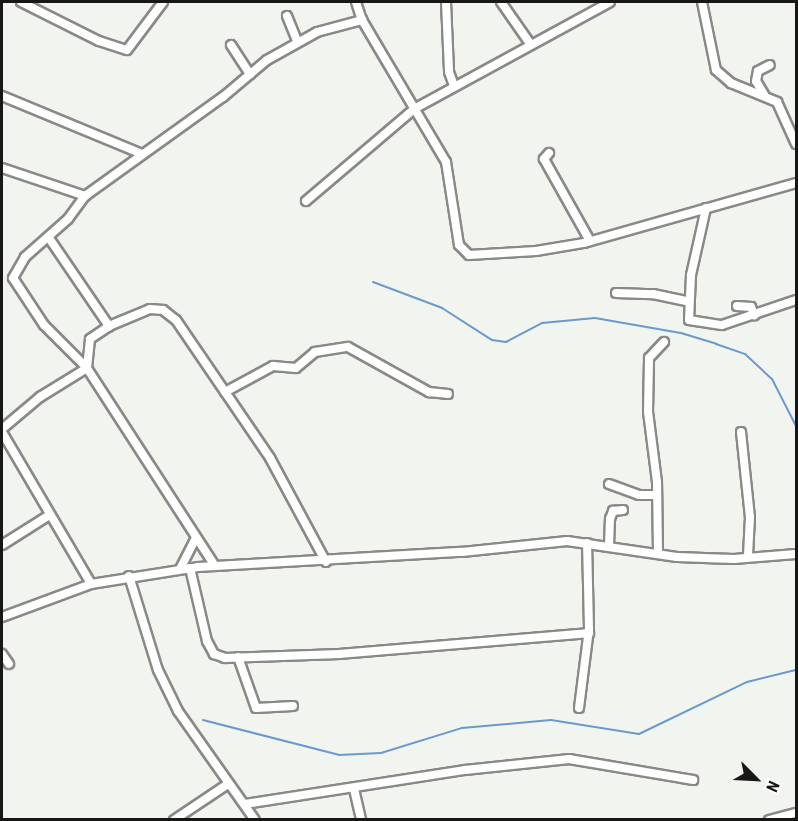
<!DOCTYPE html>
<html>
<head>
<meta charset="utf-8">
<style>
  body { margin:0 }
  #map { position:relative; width:798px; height:821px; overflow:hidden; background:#f2f4f0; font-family:"Roboto Condensed",sans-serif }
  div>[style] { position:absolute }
  .stream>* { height:2px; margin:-1px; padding:0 1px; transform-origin:1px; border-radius:1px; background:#6a9acc }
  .roads { filter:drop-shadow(2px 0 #898a87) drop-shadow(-2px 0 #898a87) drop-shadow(0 2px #898a87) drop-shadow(0 -2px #898a87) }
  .minor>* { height:8px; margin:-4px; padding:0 4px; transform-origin:4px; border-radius:4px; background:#fff }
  span { translate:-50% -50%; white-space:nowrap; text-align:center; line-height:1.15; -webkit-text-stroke:6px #fff; paint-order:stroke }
  .frame { position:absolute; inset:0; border:3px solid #171716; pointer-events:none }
  .north { position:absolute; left:726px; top:749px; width:60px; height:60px; -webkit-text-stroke:4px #fff; paint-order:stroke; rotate:114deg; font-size:16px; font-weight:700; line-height:24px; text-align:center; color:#171716 }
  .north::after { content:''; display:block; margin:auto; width:21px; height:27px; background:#171716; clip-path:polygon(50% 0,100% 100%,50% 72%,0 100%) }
</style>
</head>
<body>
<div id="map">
  <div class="stream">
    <i style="left:373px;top:282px;width:74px;rotate:20.6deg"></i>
    <i style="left:442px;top:308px;width:59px;rotate:32.6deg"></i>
    <i style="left:492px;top:340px;width:14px;rotate:8deg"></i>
    <i style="left:506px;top:342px;width:41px;rotate:-27.8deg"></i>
    <i style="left:542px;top:323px;width:53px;rotate:-5.4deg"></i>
    <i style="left:595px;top:318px;width:87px;rotate:9.9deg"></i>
    <i style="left:681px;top:333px;width:37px;rotate:17deg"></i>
    <i style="left:716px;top:344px;width:31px;rotate:19deg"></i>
    <i style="left:745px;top:354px;width:37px;rotate:43deg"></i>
    <i style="left:772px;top:379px;width:53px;rotate:62.9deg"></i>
    <i style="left:203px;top:720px;width:140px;rotate:14.4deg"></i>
    <i style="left:339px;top:755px;width:42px;rotate:-2.7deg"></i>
    <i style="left:381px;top:753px;width:85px;rotate:-17.2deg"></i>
    <i style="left:462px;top:728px;width:89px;rotate:-5.1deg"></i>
    <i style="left:551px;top:720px;width:89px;rotate:9deg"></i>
    <i style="left:639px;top:734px;width:120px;rotate:-25.7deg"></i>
    <i style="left:747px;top:682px;width:50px;rotate:-13.8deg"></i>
  </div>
  <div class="roads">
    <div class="minor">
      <i style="left:21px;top:2px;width:87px;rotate:26.6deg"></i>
      <i style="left:99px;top:41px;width:29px;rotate:18deg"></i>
      <i style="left:127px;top:50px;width:60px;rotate:-53.1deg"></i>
      <i style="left:356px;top:2px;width:19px;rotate:72deg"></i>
      <i style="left:362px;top:20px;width:165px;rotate:59.4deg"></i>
      <i style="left:446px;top:162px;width:84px;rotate:81.1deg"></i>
      <i style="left:459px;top:245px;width:14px;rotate:45deg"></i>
      <i style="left:469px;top:255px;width:67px;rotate:-3.4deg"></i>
      <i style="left:536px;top:251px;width:49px;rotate:-9.5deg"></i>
      <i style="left:584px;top:243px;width:220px;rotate:-15.8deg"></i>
      <i style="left:446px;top:2px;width:70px;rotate:87.5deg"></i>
      <i style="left:449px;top:72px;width:15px;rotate:70deg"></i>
      <i style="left:501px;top:2px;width:52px;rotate:55.1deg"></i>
      <i style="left:702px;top:2px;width:69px;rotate:78.4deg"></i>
      <i style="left:716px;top:70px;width:20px;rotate:41deg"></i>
      <i style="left:731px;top:83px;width:50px;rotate:22.4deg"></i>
      <i style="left:777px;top:102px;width:46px;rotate:65.7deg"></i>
      <i style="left:287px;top:16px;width:27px;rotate:68deg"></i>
      <i style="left:231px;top:45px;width:35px;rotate:57deg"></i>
      <i style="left:2px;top:96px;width:152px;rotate:22.5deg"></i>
      <i style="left:765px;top:96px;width:17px;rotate:-121deg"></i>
      <i style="left:756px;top:81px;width:10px;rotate:-79deg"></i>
      <i style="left:758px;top:71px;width:13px;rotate:-27deg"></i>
      <i style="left:549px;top:153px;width:8px;rotate:130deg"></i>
      <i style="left:544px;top:159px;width:94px;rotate:60.7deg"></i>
      <i style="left:2px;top:168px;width:88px;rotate:18.6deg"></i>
      <i style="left:306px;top:201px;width:142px;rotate:-40.4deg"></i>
      <i style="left:414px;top:109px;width:223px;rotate:-28.6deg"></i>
      <i style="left:706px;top:208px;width:69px;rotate:102.6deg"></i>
      <i style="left:691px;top:275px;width:45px;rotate:92.5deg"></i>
      <i style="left:689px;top:320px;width:33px;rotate:9deg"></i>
      <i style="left:722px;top:325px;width:78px;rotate:-18.7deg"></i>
      <i style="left:49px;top:238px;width:107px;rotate:55.7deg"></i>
      <i style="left:616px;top:293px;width:37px;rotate:2deg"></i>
      <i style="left:653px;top:294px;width:35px;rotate:12deg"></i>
      <i style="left:737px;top:306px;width:14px;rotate:4deg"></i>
      <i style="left:751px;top:307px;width:9px;rotate:69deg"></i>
      <i style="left:87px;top:368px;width:29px;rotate:-84deg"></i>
      <i style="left:90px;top:339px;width:23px;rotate:-34deg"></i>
      <i style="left:109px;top:326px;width:44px;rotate:-22.5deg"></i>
      <i style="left:150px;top:309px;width:13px;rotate:4deg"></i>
      <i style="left:163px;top:310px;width:16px;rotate:38deg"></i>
      <i style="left:176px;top:320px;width:167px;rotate:55.7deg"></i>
      <i style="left:270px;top:458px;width:118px;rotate:61.7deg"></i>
      <i style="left:225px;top:392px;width:55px;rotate:-28.4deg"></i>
      <i style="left:273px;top:366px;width:23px;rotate:5deg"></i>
      <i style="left:296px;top:368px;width:25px;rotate:-40deg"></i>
      <i style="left:315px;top:352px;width:33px;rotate:-9deg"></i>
      <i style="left:348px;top:347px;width:93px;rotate:29.1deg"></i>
      <i style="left:429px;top:392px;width:19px;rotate:6deg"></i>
      <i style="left:2px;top:429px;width:50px;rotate:-40.1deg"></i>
      <i style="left:40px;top:397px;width:55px;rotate:-31.7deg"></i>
      <i style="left:2px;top:432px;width:176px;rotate:59.6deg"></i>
      <i style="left:741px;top:432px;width:85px;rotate:84deg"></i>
      <i style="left:750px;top:517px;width:39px;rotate:93deg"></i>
      <i style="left:609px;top:484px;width:32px;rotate:20deg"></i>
      <i style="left:639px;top:495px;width:18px"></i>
      <i style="left:2px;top:545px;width:54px;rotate:-32.2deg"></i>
      <i style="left:609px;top:546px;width:27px;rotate:-88deg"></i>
      <i style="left:610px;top:519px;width:9px;rotate:-69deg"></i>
      <i style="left:613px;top:511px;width:10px;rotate:-6deg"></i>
      <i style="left:658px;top:552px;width:70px;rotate:-90.8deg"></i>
      <i style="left:657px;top:482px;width:71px;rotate:-97.3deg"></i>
      <i style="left:648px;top:412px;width:54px;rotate:-88.9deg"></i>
      <i style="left:649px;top:358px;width:22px;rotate:-47deg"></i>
      <i style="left:215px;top:566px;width:236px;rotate:-122.9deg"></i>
      <i style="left:87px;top:368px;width:61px;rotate:-135deg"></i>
      <i style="left:44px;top:325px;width:56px;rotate:-123.4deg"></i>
      <i style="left:13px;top:278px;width:24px;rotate:-60deg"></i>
      <i style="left:25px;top:257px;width:57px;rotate:-41.5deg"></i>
      <i style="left:68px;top:219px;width:29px;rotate:-54deg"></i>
      <i style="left:85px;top:196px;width:170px;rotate:-35.7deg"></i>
      <i style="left:223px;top:97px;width:57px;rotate:-40.1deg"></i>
      <i style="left:267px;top:60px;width:57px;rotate:-29.2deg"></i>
      <i style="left:317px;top:32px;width:47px;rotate:-14.9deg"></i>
      <i style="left:190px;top:568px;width:75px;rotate:76.9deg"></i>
      <i style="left:207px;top:641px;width:15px;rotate:62deg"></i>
      <i style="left:214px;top:654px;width:12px;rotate:20deg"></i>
      <i style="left:225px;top:658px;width:115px;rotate:-2deg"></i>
      <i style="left:340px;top:654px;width:250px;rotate:-4.8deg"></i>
      <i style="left:180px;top:569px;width:34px;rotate:-63deg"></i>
      <i style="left:129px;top:576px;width:98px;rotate:72.9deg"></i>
      <i style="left:158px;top:670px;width:46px;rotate:64deg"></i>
      <i style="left:178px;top:711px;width:133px;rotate:54.8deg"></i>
      <i style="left:2px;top:617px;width:95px;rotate:-20.3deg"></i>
      <i style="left:91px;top:584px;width:108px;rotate:-9deg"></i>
      <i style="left:198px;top:567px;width:264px;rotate:-3.3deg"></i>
      <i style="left:462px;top:552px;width:106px;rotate:-6deg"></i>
      <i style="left:567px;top:541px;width:111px;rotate:8.3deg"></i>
      <i style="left:677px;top:557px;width:57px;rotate:2deg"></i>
      <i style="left:734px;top:559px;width:62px;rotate:-4.6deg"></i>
      <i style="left:2px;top:654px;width:12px;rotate:55deg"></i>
      <i style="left:238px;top:657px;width:54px;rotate:70.6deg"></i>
      <i style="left:256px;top:708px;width:37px;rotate:-3deg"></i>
      <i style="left:579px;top:708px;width:80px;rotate:-82.8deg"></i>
      <i style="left:589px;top:629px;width:86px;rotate:-91.3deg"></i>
      <i style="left:354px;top:789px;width:32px;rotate:77deg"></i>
      <i style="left:245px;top:804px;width:223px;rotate:-8.8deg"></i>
      <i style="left:465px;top:770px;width:105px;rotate:-6deg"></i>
      <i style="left:569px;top:759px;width:126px;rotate:9.6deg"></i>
      <i style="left:174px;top:820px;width:65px;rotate:-33.7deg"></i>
      <i style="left:769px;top:820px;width:28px;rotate:-15deg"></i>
    </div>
  </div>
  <div class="frame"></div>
  <div class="north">N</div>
</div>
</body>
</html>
